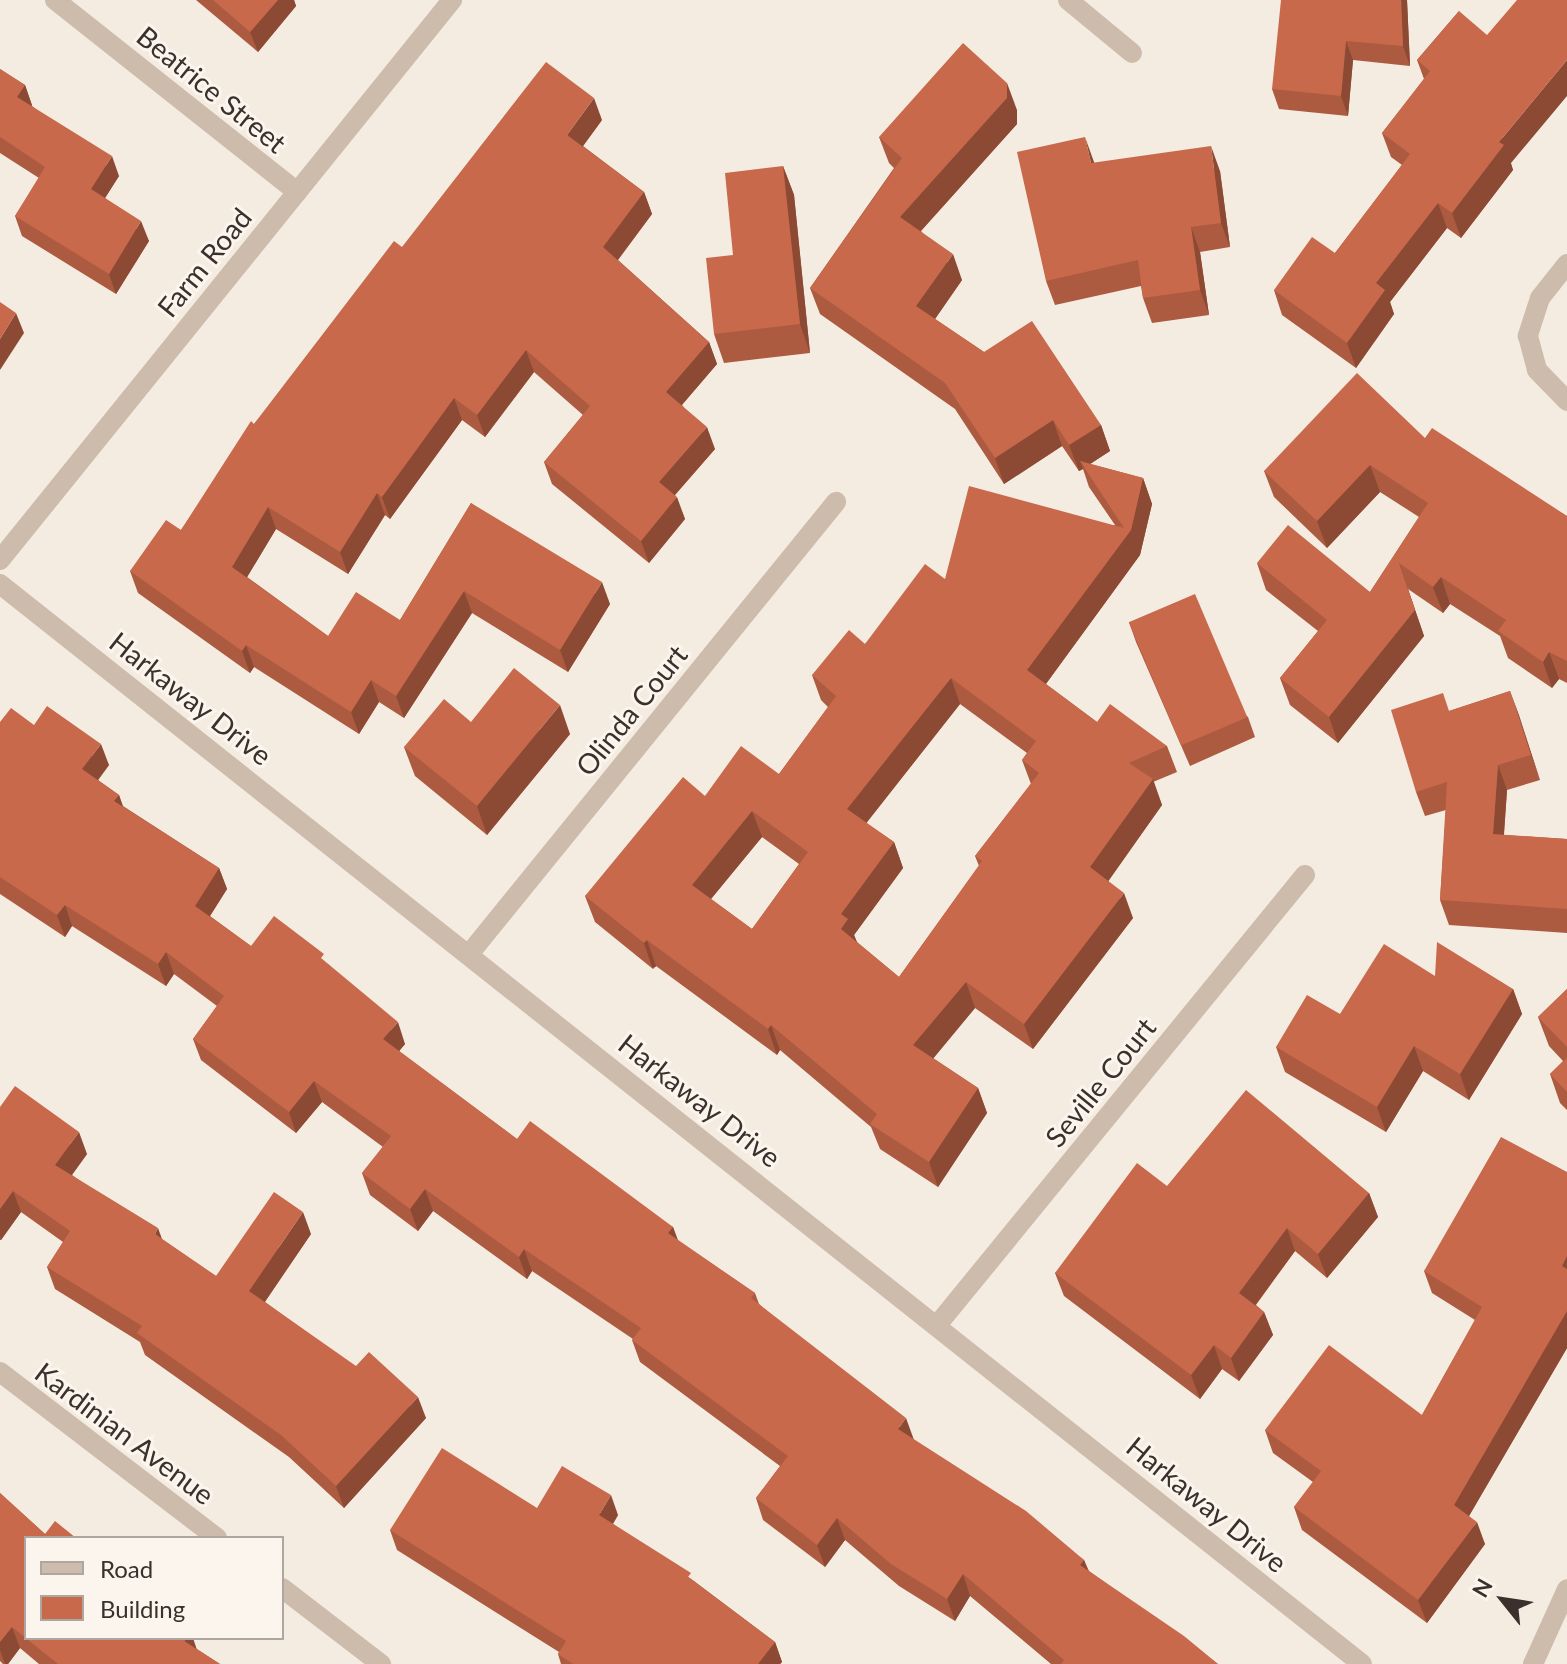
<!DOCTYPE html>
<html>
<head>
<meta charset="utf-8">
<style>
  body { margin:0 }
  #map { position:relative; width:1567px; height:1664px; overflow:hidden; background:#f4ebe1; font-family:Lato,sans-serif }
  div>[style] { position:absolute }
  .street>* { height:20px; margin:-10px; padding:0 10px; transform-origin:10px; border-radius:10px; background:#cdbbac }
  .wall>* { inset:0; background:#ac5a40 }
  .shaded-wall>* { inset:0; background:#8c4a34; transform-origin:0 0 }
  .building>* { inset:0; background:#c8694b; transform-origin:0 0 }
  span { translate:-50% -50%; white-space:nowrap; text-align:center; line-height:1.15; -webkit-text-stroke:6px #fbf5ee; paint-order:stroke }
  .street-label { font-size:28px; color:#3b302b }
  .legend { position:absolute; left:24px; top:1536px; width:260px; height:104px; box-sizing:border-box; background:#fbf5ee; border:2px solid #aea6a0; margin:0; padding:10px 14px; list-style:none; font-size:24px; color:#3b302b }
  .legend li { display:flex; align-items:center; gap:16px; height:40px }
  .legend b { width:40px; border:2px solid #aea6a0 }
  .north { position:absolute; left:1463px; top:1560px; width:80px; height:80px; -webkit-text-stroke:6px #fbf5ee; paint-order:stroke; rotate:300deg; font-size:22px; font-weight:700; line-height:32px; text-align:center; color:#3b302b }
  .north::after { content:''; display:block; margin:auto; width:28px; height:36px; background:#3b302b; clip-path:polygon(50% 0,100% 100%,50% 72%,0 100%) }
</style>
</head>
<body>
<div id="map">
  <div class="street">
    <i style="left:55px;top:0;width:309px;rotate:38.4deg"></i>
    <i style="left:1068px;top:0;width:83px;rotate:39.6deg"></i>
    <i style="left:1567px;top:264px;width:43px;rotate:128.5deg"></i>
    <i style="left:1540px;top:298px;width:40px;rotate:108deg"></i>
    <i style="left:1528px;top:336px;width:35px;rotate:75deg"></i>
    <i style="left:1537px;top:370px;width:43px;rotate:45.9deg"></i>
    <i style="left:0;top:560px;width:720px;rotate:-51.09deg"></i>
    <i style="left:0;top:584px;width:1738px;rotate:38.41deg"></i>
    <i style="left:470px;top:953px;width:581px;rotate:-50.94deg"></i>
    <i style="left:938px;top:1324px;width:580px;rotate:-50.74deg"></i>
    <i style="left:0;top:1372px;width:273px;rotate:37.4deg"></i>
    <i style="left:282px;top:1588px;width:125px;rotate:37.5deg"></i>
    <i style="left:1533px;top:1664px;width:82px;rotate:-65.6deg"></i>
  </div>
  <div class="wall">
    <i style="clip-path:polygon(196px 0,294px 0,296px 6px,258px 52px)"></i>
    <i style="clip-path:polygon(1407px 0,1410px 66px,1353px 60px,1348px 116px,1279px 109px,1272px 89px)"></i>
    <i style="clip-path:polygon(1459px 11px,1513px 170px,1461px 238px,1447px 228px,1390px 302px,1394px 314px,1356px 368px,1282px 315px,1274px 290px,1335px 253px,1402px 165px,1391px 157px,1382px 133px,1424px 79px,1417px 60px)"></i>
    <i style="clip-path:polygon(0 69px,25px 85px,32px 106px,119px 176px,105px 198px,149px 241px,116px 294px,22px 236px,15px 216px,39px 178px,0 153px)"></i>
    <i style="clip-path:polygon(evenodd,1017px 110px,1017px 124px,921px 231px,962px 280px,935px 319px,984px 352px,1101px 425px,1110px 451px,1090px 464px,1143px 478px,1152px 504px,1140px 555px,1046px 684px,1097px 722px,1167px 746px,1177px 772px,1153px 782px,1162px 805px,1108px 881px,1133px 918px,1033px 1049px,975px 1008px,933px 1058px,978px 1088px,987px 1113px,938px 1187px,880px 1149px,871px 1127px,780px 1050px,777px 1055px,656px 966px,653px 969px,595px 922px,585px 896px,705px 796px,779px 774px,828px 707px,821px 700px,812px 675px,865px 644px,945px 579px,1115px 525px,1089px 487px,1083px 469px,1079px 471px,1062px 446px,1004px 484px,955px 409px,820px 314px,810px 288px,894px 168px,889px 163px,879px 137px,1017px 110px,960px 704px,1027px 753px,1022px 760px,1031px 784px,975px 856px,979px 866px,899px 977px,857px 942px,854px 935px,903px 868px,894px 842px,866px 823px,960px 704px,1017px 110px,762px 837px,799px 864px,752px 929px,711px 899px,762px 837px)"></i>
    <i style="clip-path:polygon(602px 120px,583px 146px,644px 192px,652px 214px,618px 260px,709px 342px,717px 364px,682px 405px,715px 449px,675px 495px,685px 519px,649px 563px,552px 484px,544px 462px,583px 415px,534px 372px,485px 437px,462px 420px,390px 519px,385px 515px,348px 574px,276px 529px,247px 577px,328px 636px,400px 620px,471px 503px,610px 604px,568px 672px,472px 613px,404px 718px,379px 702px,359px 734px,254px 667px,250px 673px,138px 593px,130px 571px,181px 530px,254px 424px,402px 247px)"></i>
    <i style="clip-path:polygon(1094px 163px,1220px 171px,1230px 247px,1200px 252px,1209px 315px,1152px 323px,1143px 298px,1141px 286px,1055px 305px,1046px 281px)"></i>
    <i style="clip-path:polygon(783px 166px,794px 195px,810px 353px,724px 363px,714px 334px,733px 255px)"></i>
    <i style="clip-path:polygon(1425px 438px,1567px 516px,1567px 683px,1559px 679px,1552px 688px,1508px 658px,1500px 636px,1450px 604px,1443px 613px,1408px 589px,1424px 636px,1338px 743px,1290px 705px,1280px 678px,1318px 631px,1266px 590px,1257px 563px,1370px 592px,1419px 517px,1380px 492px,1327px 548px,1274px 497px,1264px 471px)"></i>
    <i style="clip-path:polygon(1129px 622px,1248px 717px,1255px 737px,1190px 766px,1136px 642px)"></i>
    <i style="clip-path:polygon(1510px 691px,1540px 780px,1507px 790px,1504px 835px,1567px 839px,1567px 933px,1449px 925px,1440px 900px,1446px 810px,1425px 816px,1416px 792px,1449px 711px)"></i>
    <i style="clip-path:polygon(0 722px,34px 725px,109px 765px,98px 780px,119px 795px,123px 806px,219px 868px,227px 889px,210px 916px,251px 946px,328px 964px,405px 1044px,399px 1051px,517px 1139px,673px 1227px,677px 1240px,755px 1293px,759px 1304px,914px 1440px,1084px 1560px,1089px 1571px,1218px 1664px,1051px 1664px,970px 1596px,955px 1621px,899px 1586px,845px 1540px,825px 1567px,763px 1520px,756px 1498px,780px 1466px,640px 1362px,632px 1340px,633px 1339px,532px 1271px,527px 1279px,433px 1211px,418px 1231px,370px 1195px,362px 1173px,383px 1147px,322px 1102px,296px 1133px,201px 1060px,193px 1039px,217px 1006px,174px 974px,166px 986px,72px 926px,65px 937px,0 894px)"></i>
    <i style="clip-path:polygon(471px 722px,570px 734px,487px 835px,415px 776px,404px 747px)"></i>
    <i style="clip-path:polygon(1435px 976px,1513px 989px,1522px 1014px,1469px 1100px,1423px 1071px,1386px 1132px,1285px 1072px,1276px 1047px,1340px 1014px)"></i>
    <i style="clip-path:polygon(1567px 989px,1567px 1110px,1560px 1103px,1550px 1074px,1563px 1061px,1549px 1046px,1538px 1017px)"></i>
    <i style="clip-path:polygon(0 1107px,87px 1154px,72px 1175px,163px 1240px,216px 1276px,311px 1234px,265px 1302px,426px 1418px,344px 1508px,289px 1457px,145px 1355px,140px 1342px,55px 1289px,47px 1267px,63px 1242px,21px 1212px,1px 1240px,0 1240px)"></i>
    <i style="clip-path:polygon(1567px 1172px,1567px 1348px,1469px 1516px,1485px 1544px,1427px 1623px,1302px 1530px,1294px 1507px,1313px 1482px,1273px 1453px,1265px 1430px,1422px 1415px,1475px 1320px,1432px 1293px,1424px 1271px)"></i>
    <i style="clip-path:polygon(1167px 1186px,1369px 1193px,1378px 1217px,1327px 1278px,1295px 1251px,1256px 1305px,1264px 1312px,1273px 1335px,1239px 1381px,1222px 1369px,1200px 1399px,1064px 1296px,1055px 1273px)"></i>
    <i style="clip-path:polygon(0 1493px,45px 1534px,76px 1538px,26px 1538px,220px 1664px,39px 1664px,20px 1648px,8px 1664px,3px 1664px,0 1661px)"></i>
    <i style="clip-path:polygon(537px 1508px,618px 1515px,613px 1524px,694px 1581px,775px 1642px,782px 1662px,780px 1664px,561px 1664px,558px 1654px,559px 1652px,397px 1550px,390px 1530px)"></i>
  </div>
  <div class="shaded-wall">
    <i style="clip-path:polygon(278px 0,294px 0,296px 6px,258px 52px,250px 32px)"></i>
    <i style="clip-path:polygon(1401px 0,1407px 0,1410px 66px,1403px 46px)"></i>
    <i style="clip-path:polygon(1346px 41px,1353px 60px,1348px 116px,1341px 96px)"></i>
    <i style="clip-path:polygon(1567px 60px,1567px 96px,1511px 163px,1513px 170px,1461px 238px,1452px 213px,1499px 142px)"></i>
    <i style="clip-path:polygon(1007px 83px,1017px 110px,1017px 124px,910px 243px,900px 217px)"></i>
    <i style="clip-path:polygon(25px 85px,32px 105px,24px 117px,17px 97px)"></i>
    <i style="clip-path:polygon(594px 98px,602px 120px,575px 157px,567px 135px)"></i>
    <i style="clip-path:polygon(1085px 137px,1094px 162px,1100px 188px,1091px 163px)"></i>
    <i style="clip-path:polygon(1211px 146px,1220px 171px,1230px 247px,1221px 223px)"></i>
    <i style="clip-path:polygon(112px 156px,119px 176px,98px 209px,91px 189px)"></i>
    <i style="clip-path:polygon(783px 166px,794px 195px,810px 353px,800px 324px)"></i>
    <i style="clip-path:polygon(644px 192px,652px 214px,611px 269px,603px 247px)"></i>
    <i style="clip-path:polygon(1438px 203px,1447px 228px,1390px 302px,1394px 314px,1356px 368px,1347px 343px,1376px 283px)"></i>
    <i style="clip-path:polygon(141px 221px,149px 241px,116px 294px,109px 274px)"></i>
    <i style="clip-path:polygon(1191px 227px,1200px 252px,1209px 315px,1200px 290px)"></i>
    <i style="clip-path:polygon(953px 254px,962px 280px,926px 332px,916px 306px)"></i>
    <i style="clip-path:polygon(16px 313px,24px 333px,0 370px,0 339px)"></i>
    <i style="clip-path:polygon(709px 342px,717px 364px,674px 414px,666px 392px)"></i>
    <i style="clip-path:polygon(526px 350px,534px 372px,485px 437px,477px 415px)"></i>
    <i style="clip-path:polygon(454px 398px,462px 420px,390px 519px,382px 497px)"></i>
    <i style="clip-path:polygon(1053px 420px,1062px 446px,1004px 484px,995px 458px)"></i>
    <i style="clip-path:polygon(1101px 425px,1110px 451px,1084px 468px,1080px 461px,1083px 469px,1079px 471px,1069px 445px)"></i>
    <i style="clip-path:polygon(707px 427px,715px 449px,667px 504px,659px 482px)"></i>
    <i style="clip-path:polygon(1370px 465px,1380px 492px,1327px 548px,1317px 521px)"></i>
    <i style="clip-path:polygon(1143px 478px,1152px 504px,1140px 555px,1037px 696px,1027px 670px,1131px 530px)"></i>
    <i style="clip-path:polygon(377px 493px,385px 515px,348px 574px,340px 552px)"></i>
    <i style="clip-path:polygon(677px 497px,685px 519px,649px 563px,641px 541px)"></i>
    <i style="clip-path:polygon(268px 507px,276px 529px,240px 589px,232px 567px)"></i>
    <i style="clip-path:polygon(1399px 563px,1424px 636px,1338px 743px,1329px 717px)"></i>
    <i style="clip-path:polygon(1441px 577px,1450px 604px,1443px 613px,1433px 587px)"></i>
    <i style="clip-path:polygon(602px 582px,610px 604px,568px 672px,560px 650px)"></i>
    <i style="clip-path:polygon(464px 591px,472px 613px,404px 718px,396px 696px)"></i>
    <i style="clip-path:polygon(246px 645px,254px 667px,250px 673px,242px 651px)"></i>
    <i style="clip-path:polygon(1549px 652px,1559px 679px,1552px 688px,1543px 662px)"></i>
    <i style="clip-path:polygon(951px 678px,960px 704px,857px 835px,847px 809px)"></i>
    <i style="clip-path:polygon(371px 680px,379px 702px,359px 734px,351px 712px)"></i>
    <i style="clip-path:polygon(1510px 691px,1519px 715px,1540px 780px,1531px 755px)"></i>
    <i style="clip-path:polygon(560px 705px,570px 734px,487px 835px,477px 806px)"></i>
    <i style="clip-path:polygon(101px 744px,109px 765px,90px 791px,82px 769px)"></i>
    <i style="clip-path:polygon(1498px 765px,1507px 790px,1502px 859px,1493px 834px)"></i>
    <i style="clip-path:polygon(1153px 779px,1162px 805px,1100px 893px,1090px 867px)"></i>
    <i style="clip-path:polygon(119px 795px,126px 817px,114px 801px)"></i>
    <i style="clip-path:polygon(752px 811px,762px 837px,701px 911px,692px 885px)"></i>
    <i style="clip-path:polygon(894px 842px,903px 868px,854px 935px,858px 945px,841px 929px,841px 914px)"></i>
    <i style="clip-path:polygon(219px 868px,227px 889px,203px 927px,195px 906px)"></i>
    <i style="clip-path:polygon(1124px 893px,1133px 918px,1033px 1049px,1024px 1024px)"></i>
    <i style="clip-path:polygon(65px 905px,72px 926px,65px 937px,57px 915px)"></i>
    <i style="left:647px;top:940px;width:28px;height:4px;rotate:71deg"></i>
    <i style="clip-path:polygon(166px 952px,174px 974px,166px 986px,158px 964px)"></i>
    <i style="clip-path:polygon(966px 982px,975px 1008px,923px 1071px,913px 1045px)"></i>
    <i style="clip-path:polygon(1513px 989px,1522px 1014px,1469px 1100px,1460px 1074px)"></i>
    <i style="clip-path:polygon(398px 1022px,405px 1044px,391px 1061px,383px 1039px)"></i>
    <i style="clip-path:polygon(771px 1025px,780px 1050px,777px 1055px,768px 1029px)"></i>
    <i style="clip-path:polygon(1414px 1046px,1423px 1071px,1386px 1132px,1377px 1107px)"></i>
    <i style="clip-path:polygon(314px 1081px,322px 1102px,296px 1133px,289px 1112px)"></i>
    <i style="clip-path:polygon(978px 1088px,987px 1113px,938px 1187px,929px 1162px)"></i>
    <i style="clip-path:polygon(79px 1132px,87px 1154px,63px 1187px,55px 1165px)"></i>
    <i style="clip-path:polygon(425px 1189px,433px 1211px,418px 1231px,410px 1209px)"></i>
    <i style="clip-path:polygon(13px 1191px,21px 1212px,1px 1240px,0 1237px,0 1209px)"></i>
    <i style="clip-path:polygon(1369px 1193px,1378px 1217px,1327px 1278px,1318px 1254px)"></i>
    <i style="clip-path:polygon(303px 1212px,311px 1234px,257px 1313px,249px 1291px)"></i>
    <i style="clip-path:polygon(673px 1227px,681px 1248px,668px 1233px)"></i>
    <i style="clip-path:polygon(158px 1228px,166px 1250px,155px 1234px)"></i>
    <i style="clip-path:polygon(1287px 1228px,1295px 1251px,1247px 1316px,1239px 1293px)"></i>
    <i style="clip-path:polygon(524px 1249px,532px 1271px,527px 1279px,519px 1257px)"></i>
    <i style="clip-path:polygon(1567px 1256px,1567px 1279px,1562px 1266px)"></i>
    <i style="clip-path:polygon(1567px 1311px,1567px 1348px,1462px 1528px,1454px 1505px)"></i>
    <i style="clip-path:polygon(1264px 1312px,1273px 1335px,1239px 1381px,1231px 1358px)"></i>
    <i style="clip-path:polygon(1214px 1345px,1222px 1369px,1200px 1399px,1191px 1375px)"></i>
    <i style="clip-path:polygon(418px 1397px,426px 1418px,344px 1508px,336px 1486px)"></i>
    <i style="clip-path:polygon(906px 1418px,914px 1440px,898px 1429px)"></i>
    <i style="clip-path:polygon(611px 1495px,618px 1515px,606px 1535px,599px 1515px)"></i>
    <i style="clip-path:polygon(837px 1518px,845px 1540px,825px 1567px,817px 1545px)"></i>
    <i style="clip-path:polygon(1477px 1522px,1485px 1544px,1427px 1623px,1418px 1600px)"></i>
    <i style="clip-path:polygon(1084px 1560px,1092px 1582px,1080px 1565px)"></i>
    <i style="clip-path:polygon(963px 1574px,970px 1596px,955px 1621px,947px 1599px)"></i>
    <i style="clip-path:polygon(12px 1627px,20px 1648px,8px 1664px,5px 1664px,0 1650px,0 1642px)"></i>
    <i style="clip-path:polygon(186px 1638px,193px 1638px,198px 1653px,184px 1641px)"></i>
    <i style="clip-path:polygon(775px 1642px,782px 1662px,780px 1664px,758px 1664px)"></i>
  </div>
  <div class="building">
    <i style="clip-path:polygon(213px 0,278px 0,250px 32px)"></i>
    <i style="clip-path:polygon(1281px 0,1401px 0,1403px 46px,1346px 41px,1341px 96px,1272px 89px)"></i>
    <i style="clip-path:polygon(1517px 0,1567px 0,1567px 60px,1499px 142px,1504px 145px,1452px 213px,1438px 203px,1376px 283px,1385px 290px,1347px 343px,1274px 290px,1312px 237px,1335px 253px,1410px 154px,1382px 133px,1430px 71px,1417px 60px,1459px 11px,1487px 35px)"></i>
    <i style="clip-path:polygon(963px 43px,1007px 83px,1007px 98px,900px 217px,953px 254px,916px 306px,984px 352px,1032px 321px,1101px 425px,1069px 445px,1053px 420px,995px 458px,945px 383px,810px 288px,902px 158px,879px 137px)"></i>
    <i style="clip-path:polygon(546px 62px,594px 98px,567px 135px,644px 192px,603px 247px,709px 342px,666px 392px,707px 427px,659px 482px,677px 497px,641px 541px,544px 462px,590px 406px,526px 350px,477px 415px,454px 398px,382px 497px,377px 493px,340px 552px,268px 507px,232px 567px,328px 636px,356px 592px,400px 620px,471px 503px,602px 582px,560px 650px,464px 591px,396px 696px,371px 680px,351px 712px,246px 645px,242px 651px,130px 571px,166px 520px,181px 530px,251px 421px,254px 424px,394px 241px,402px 247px)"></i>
    <i style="clip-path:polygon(0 69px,25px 85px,17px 97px,112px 156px,91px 189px,141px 221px,109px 274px,15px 216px,45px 167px,0 137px)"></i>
    <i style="clip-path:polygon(1085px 137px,1091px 163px,1211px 146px,1221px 223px,1191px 227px,1200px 290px,1143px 298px,1138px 260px,1046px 281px,1017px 152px)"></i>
    <i style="clip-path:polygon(783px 166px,800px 324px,714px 334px,706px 258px,733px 255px,725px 173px)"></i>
    <i style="clip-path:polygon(0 302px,16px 313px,0 339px)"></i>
    <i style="clip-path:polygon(1357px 373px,1425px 438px,1432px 428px,1567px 516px,1567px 661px,1549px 652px,1543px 662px,1498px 631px,1506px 620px,1441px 577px,1433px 587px,1399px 563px,1415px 610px,1329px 717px,1280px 678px,1327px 620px,1257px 563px,1288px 525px,1370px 592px,1428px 503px,1370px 465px,1317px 521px,1264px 471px)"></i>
    <i style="clip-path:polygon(evenodd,1080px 461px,1143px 478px,1131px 530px,1027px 670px,1097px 722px,1110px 704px,1167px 746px,1129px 763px,1153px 779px,1090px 867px,1124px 893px,1024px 1024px,966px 982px,913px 1045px,978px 1088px,929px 1162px,870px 1124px,877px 1114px,771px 1025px,768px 1029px,647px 940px,644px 943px,585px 896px,683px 777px,705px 796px,741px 746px,779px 774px,836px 696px,812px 675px,849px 630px,865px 644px,925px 564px,945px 579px,969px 486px,1124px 528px,1080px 461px,951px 678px,1036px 741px,1022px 760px,1039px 773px,975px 856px,982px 861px,899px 977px,841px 929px,848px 919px,841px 914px,894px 842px,847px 809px,951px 678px,1080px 461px,752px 811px,808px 852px,752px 929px,692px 885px,752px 811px)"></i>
    <i style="left:1195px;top:594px;width:134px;height:72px;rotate:67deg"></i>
    <i style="clip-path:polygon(514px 668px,560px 705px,477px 806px,404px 747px,444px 699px,471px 722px)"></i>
    <i style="clip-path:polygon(1510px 691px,1531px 755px,1498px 765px,1493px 834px,1567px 839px,1567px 909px,1440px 900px,1447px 782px,1416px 792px,1391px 710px,1443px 693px,1449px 711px)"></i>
    <i style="clip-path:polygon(47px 706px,101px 744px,82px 769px,119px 795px,114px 801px,219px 868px,195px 906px,251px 946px,274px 916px,324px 954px,321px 958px,398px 1022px,383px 1039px,517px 1139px,530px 1121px,673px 1227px,668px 1233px,755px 1293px,751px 1298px,906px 1418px,898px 1429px,1026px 1511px,1084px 1560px,1080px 1565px,1184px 1636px,1218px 1664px,1061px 1664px,1064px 1660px,963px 1574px,947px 1599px,891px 1564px,837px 1518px,817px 1545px,756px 1498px,788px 1456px,632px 1340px,641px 1328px,524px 1249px,519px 1257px,425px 1189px,410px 1209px,362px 1173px,391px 1136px,314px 1081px,289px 1112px,193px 1039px,224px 996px,166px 952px,158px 964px,65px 905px,57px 915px,0 877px,0 722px,11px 708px,34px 725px)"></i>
    <i style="clip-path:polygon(1437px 942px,1513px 989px,1460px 1074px,1414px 1046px,1377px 1107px,1276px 1047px,1307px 995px,1340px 1014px,1384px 944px,1435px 976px)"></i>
    <i style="clip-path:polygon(1567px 989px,1567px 1047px,1538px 1017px)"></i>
    <i style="clip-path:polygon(1567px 1058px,1567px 1092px,1550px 1074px)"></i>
    <i style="clip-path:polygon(15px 1086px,79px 1132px,55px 1165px,158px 1228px,155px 1234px,216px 1276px,274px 1192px,303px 1212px,249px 1291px,356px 1366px,369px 1352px,418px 1397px,336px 1486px,281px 1435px,137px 1333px,142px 1326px,47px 1267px,70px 1231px,13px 1191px,0 1209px,0 1107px)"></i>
    <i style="clip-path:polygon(1246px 1090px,1369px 1193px,1318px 1254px,1287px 1228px,1239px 1293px,1264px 1312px,1231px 1358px,1214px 1345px,1191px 1375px,1055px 1273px,1137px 1163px,1167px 1186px)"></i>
    <i style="clip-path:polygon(1501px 1137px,1567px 1172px,1567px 1256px,1562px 1266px,1567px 1269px,1567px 1311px,1454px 1505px,1477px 1522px,1418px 1600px,1294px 1507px,1321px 1471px,1265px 1430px,1329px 1345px,1422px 1415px,1482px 1307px,1424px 1271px)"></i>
    <i style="clip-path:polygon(442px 1448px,537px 1508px,562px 1466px,611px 1495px,599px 1515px,691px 1573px,688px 1577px,775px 1642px,758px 1664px,573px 1664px,558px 1654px,566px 1641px,390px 1530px)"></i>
    <i style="clip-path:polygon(0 1493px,45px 1534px,55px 1521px,76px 1538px,26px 1538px,26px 1638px,186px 1638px,184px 1641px,220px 1664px,58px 1664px,12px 1627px,0 1642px)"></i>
  </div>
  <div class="street-label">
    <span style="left:212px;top:89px;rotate:39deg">Beatrice Street</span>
    <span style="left:204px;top:262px;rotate:-51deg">Farm Road</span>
    <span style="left:191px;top:698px;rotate:38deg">Harkaway Drive</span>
    <span style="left:631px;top:710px;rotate:-51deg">Olinda Court</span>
    <span style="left:1100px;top:1082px;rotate:-51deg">Seville Court</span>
    <span style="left:700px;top:1100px;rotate:38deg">Harkaway Drive</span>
    <span style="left:125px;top:1433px;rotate:37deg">Kardinian Avenue</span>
    <span style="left:1207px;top:1504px;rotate:39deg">Harkaway Drive</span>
  </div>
  <ul class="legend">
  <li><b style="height:10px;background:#cdbbac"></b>Road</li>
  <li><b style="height:22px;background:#c8694b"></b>Building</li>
  </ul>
  <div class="north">N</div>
</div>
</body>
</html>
